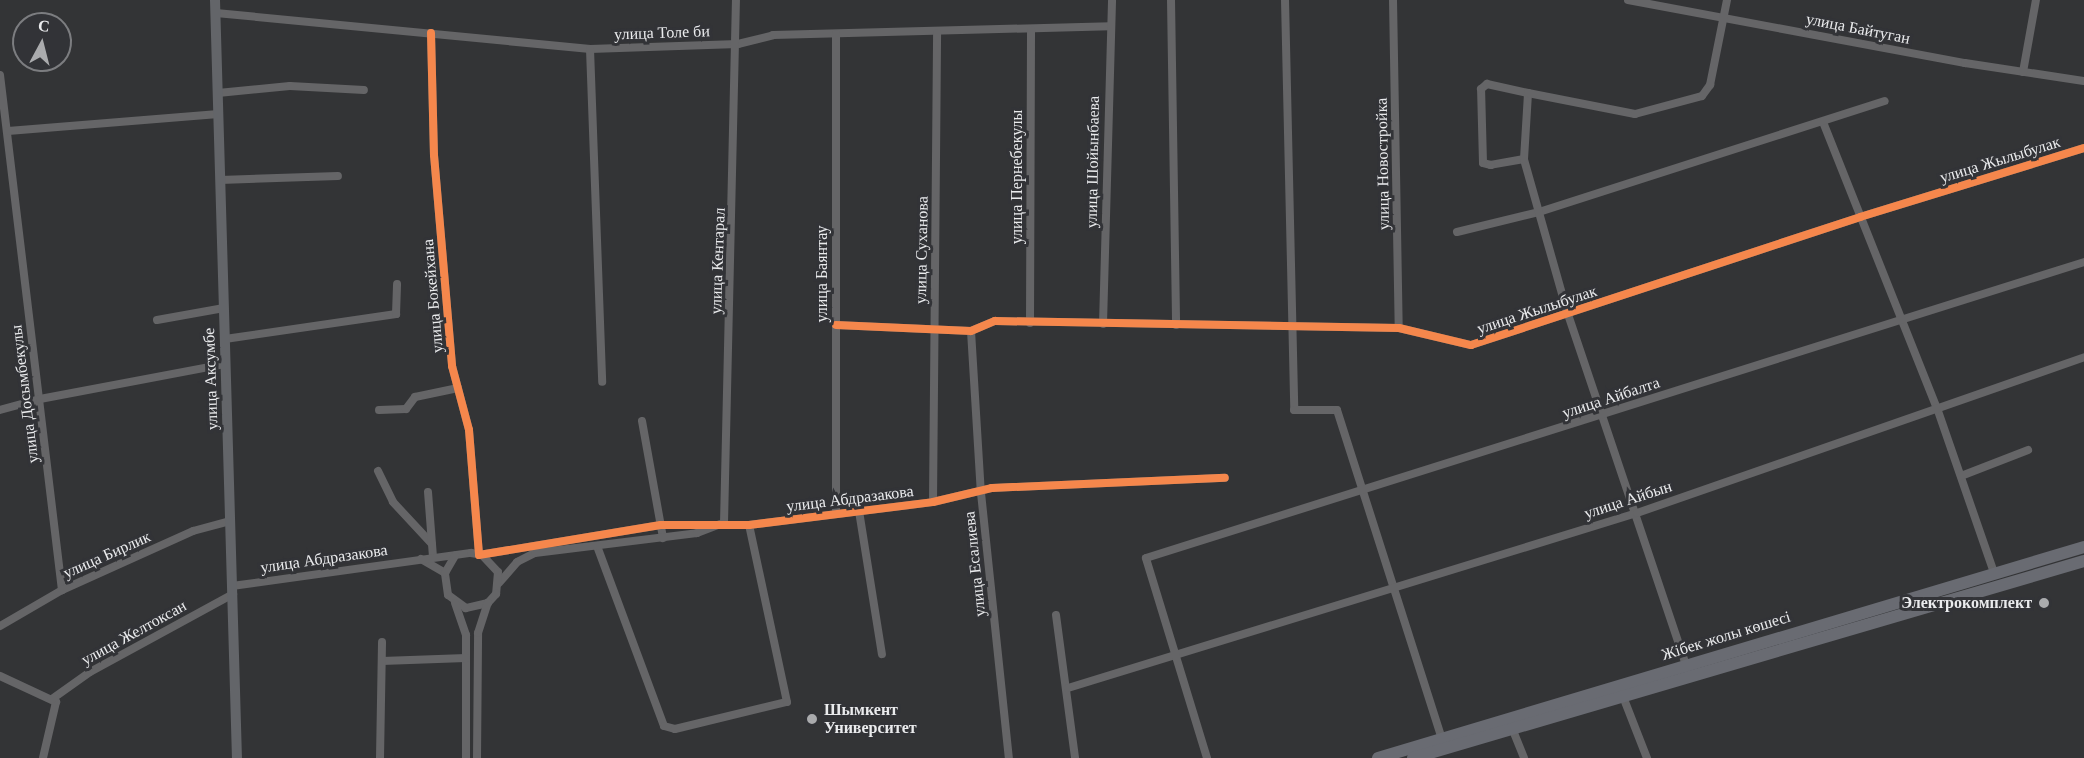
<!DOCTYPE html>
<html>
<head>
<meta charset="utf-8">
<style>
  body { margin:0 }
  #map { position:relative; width:2084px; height:758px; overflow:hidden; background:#333436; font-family:Georgia,serif }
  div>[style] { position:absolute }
  .minor>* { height:8px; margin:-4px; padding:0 4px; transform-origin:4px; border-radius:4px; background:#656567 }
  .secondary>* { height:10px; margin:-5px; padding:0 5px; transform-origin:5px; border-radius:5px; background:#636569 }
  .primary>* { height:12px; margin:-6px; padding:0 6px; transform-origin:6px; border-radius:6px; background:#696b72 }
  .cycleway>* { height:8px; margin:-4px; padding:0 4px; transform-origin:4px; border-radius:4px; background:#f5874c }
  .dots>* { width:16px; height:16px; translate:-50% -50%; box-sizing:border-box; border:3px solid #323337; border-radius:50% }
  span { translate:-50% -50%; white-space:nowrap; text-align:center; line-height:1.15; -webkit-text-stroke:6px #323337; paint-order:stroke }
  .street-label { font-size:16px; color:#eaebed }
  .poi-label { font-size:16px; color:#eaebed; font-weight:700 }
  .right { translate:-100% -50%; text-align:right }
  .left { translate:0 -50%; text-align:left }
  .north { position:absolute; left:12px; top:12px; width:60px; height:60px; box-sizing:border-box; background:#323337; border:2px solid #7c7d80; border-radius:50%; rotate:7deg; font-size:16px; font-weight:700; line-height:24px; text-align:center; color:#eaebed }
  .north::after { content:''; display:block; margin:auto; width:21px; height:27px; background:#aaabad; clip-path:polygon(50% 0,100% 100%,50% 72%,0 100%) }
</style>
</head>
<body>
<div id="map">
  <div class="minor">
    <i style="left:1171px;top:0;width:325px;rotate:89.1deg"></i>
    <i style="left:1285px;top:0;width:410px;rotate:88.7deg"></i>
    <i style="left:1294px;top:410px;width:43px"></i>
    <i style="left:1337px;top:410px;width:345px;rotate:72.3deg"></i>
    <i style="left:1393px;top:0;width:328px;rotate:89deg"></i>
    <i style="left:1628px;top:0;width:343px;rotate:10.6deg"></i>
    <i style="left:1965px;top:63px;width:120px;rotate:8.6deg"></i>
    <i style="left:216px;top:13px;width:376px;rotate:5.5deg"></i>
    <i style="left:590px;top:49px;width:148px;rotate:-1.9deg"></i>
    <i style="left:738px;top:44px;width:36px;rotate:-14deg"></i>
    <i style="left:773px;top:35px;width:337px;rotate:-1.5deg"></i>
    <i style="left:431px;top:33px;width:122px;rotate:88.6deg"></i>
    <i style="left:434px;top:155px;width:212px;rotate:85.1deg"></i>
    <i style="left:452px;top:366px;width:66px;rotate:75.1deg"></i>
    <i style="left:469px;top:430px;width:125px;rotate:85.4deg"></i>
    <i style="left:479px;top:555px;width:184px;rotate:-9.4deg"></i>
    <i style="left:661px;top:525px;width:88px"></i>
    <i style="left:749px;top:525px;width:185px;rotate:-7.1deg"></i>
    <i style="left:933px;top:502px;width:61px;rotate:-13.3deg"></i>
    <i style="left:992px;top:488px;width:233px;rotate:-2.5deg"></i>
    <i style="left:590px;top:49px;width:333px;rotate:87.9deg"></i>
    <i style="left:2023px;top:72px;width:73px;rotate:-79.8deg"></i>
    <i style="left:0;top:75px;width:519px;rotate:83.14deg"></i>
    <i style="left:218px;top:93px;width:72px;rotate:-5.6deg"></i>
    <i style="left:290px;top:86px;width:74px;rotate:3.1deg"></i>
    <i style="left:1823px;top:122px;width:308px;rotate:68.3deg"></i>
    <i style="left:1937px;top:408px;width:175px;rotate:70.9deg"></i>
    <i style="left:8px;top:131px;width:211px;rotate:-4.6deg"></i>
    <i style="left:1524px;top:159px;width:34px;rotate:170deg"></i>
    <i style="left:1491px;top:165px;width:8px;rotate:-166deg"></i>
    <i style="left:1483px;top:163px;width:74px;rotate:-91.5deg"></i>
    <i style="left:1481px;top:89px;width:8px;rotate:-40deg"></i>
    <i style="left:1487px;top:84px;width:42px;rotate:12.4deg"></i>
    <i style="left:220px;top:180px;width:118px;rotate:-1.9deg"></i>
    <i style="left:1457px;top:232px;width:84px;rotate:-13.7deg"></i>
    <i style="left:1539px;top:212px;width:363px;rotate:-17.8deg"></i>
    <i style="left:157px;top:320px;width:68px;rotate:-10.2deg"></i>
    <i style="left:1030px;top:323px;width:293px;rotate:-89.8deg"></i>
    <i style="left:1103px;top:324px;width:324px;rotate:-88.4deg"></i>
    <i style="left:836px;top:325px;width:135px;rotate:2.5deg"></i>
    <i style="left:971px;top:331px;width:26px;rotate:-23deg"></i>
    <i style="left:995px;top:321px;width:404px;rotate:1deg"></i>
    <i style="left:1399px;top:328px;width:74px;rotate:13.3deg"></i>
    <i style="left:1471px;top:345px;width:410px;rotate:-18.2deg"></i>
    <i style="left:1860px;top:217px;width:234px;rotate:-17.1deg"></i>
    <i style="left:971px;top:331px;width:162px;rotate:86.5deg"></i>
    <i style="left:981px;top:493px;width:266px;rotate:84deg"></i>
    <i style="left:225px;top:339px;width:173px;rotate:-8.3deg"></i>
    <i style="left:396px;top:314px;width:30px;rotate:-88deg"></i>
    <i style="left:0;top:410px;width:41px;rotate:-15.4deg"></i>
    <i style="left:40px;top:399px;width:189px;rotate:-10.7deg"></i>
    <i style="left:379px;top:410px;width:27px;rotate:-2deg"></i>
    <i style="left:406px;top:409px;width:15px;rotate:-53deg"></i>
    <i style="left:415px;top:397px;width:44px;rotate:-11.8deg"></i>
    <i style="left:642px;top:421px;width:119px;rotate:79.8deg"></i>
    <i style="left:378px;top:471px;width:34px;rotate:64deg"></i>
    <i style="left:393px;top:502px;width:57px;rotate:47.1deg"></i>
    <i style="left:1961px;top:476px;width:72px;rotate:-21.2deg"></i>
    <i style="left:428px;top:492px;width:65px;rotate:85.6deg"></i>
    <i style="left:933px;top:502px;width:469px;rotate:-89.5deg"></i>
    <i style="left:859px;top:511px;width:145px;rotate:80.9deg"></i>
    <i style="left:836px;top:514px;width:480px;rotate:-90deg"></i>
    <i style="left:724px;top:523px;width:523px;rotate:-88.69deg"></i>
    <i style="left:597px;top:546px;width:192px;rotate:69.6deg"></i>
    <i style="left:664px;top:726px;width:11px;rotate:15deg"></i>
    <i style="left:675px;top:729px;width:115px;rotate:-13.6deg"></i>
    <i style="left:787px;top:702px;width:181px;rotate:-102.1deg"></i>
    <i style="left:421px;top:559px;width:28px;rotate:30deg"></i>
    <i style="left:499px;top:583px;width:28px;rotate:-49deg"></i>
    <i style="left:517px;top:562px;width:20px;rotate:-27deg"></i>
    <i style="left:535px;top:553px;width:163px;rotate:-7deg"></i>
    <i style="left:697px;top:533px;width:25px;rotate:-21deg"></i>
    <i style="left:232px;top:586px;width:241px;rotate:-7.9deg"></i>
    <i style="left:471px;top:553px;width:11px;rotate:10deg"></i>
    <i style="left:482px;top:555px;width:23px;rotate:47deg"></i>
    <i style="left:498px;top:572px;width:22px;rotate:95deg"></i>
    <i style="left:496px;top:594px;width:12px;rotate:132deg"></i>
    <i style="left:488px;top:603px;width:23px;rotate:167deg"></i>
    <i style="left:466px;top:608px;width:22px;rotate:-144deg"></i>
    <i style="left:448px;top:595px;width:22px;rotate:-98deg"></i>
    <i style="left:445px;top:573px;width:20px;rotate:-60deg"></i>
    <i style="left:455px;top:603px;width:34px;rotate:71deg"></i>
    <i style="left:466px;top:635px;width:123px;rotate:90deg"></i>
    <i style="left:1056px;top:615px;width:144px;rotate:82.4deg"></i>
    <i style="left:0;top:626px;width:72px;rotate:-30.1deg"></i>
    <i style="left:62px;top:590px;width:144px;rotate:-24.2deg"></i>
    <i style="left:193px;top:531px;width:38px;rotate:-15deg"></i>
    <i style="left:382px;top:661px;width:84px;rotate:-2deg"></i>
    <i style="left:1687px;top:668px;width:373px;rotate:-108.6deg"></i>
    <i style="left:1568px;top:315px;width:162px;rotate:-105.8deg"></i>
    <i style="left:1524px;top:159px;width:66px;rotate:-86.5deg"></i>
    <i style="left:1528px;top:93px;width:109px;rotate:11.1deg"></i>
    <i style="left:1635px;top:114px;width:69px;rotate:-15deg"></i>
    <i style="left:1702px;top:96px;width:14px;rotate:-54deg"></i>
    <i style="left:1710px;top:85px;width:87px;rotate:-78.7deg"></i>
    <i style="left:0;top:676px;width:62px;rotate:24.9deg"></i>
    <i style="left:56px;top:702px;width:57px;rotate:103.1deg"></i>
    <i style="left:1068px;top:688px;width:595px;rotate:-17.1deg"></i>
    <i style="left:1637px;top:513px;width:473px;rotate:-19.2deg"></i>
    <i style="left:1622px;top:694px;width:69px;rotate:68.7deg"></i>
    <i style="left:52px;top:699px;width:47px;rotate:-35.4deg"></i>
    <i style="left:90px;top:672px;width:163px;rotate:-28.6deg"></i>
    <i style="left:1512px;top:728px;width:32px;rotate:68deg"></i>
    <i style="left:380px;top:758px;width:116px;rotate:-89deg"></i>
    <i style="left:477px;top:758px;width:125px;rotate:-89.5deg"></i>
    <i style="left:478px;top:633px;width:32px;rotate:-72deg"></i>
    <i style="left:1207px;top:758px;width:209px;rotate:-107deg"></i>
    <i style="left:1146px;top:558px;width:984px;rotate:-17.51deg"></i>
  </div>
  <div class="secondary">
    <i style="left:215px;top:0;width:758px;rotate:88.34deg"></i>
  </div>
  <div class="primary">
    <i style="left:1378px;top:758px;width:737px;rotate:-16.64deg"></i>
    <i style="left:1413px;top:758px;width:699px;rotate:-16.36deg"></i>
  </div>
  <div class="cycleway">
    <i style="left:431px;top:33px;width:122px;rotate:88.6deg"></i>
    <i style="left:434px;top:155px;width:212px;rotate:85.1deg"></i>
    <i style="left:452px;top:366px;width:66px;rotate:75.1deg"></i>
    <i style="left:469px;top:430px;width:125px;rotate:85.4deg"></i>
    <i style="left:479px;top:555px;width:184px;rotate:-9.4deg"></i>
    <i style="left:661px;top:525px;width:88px"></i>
    <i style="left:749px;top:525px;width:185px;rotate:-7.1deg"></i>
    <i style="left:933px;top:502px;width:61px;rotate:-13.3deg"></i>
    <i style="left:992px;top:488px;width:233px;rotate:-2.5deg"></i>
    <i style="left:836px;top:325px;width:135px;rotate:2.5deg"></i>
    <i style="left:971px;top:331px;width:26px;rotate:-23deg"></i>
    <i style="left:995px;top:321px;width:404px;rotate:1deg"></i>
    <i style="left:1399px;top:328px;width:74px;rotate:13.3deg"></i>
    <i style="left:1471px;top:345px;width:410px;rotate:-18.2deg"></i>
    <i style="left:1860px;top:217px;width:234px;rotate:-17.1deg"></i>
  </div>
  <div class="dots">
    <i style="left:2044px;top:603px;background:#aaabad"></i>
    <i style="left:812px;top:719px;background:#aaabad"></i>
  </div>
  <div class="street-label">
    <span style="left:1858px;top:29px;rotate:11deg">улица Байтуган</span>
    <span style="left:662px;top:33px;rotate:-2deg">улица Толе би</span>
    <span style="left:2000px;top:160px;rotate:-17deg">улица Жылыбулак</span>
    <span style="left:1093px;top:162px;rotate:-89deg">улица Шойынбаева</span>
    <span style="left:1383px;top:164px;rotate:-91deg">улица Новостройка</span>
    <span style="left:1017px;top:177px;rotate:-90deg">улица Пернебекулы</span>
    <span style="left:922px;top:250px;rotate:-89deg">улица Суханова</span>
    <span style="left:718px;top:261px;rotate:-88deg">улица Кентарал</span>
    <span style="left:822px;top:274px;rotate:-90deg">улица Баянтау</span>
    <span style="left:433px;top:296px;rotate:-95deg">улица Бокейхана</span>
    <span style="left:1537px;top:310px;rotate:-18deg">улица Жылыбулак</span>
    <span style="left:211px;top:379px;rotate:-92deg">улица Аксумбе</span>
    <span style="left:25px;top:394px;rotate:-97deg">улица Досымбекулы</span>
    <span style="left:1611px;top:398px;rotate:-18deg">улица Айбалта</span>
    <span style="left:850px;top:499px;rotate:-7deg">улица Абдразакова</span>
    <span style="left:1628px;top:500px;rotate:-18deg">улица Айбын</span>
    <span style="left:107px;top:555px;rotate:-24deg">улица Бирлик</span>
    <span style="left:324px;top:559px;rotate:-8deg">улица Абдразакова</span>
    <span style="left:975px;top:564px;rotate:-96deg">улица Есалиева</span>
    <span style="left:134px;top:633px;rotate:-29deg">улица Желтоксан</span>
    <span style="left:1726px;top:636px;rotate:-17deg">Жібек жолы көшесі</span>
  </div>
  <div class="poi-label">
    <span class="right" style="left:2032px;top:603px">Электрокомплект</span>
    <span class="left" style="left:824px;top:719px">Шымкент<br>Университет</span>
  </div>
  <div class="north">С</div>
</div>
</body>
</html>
